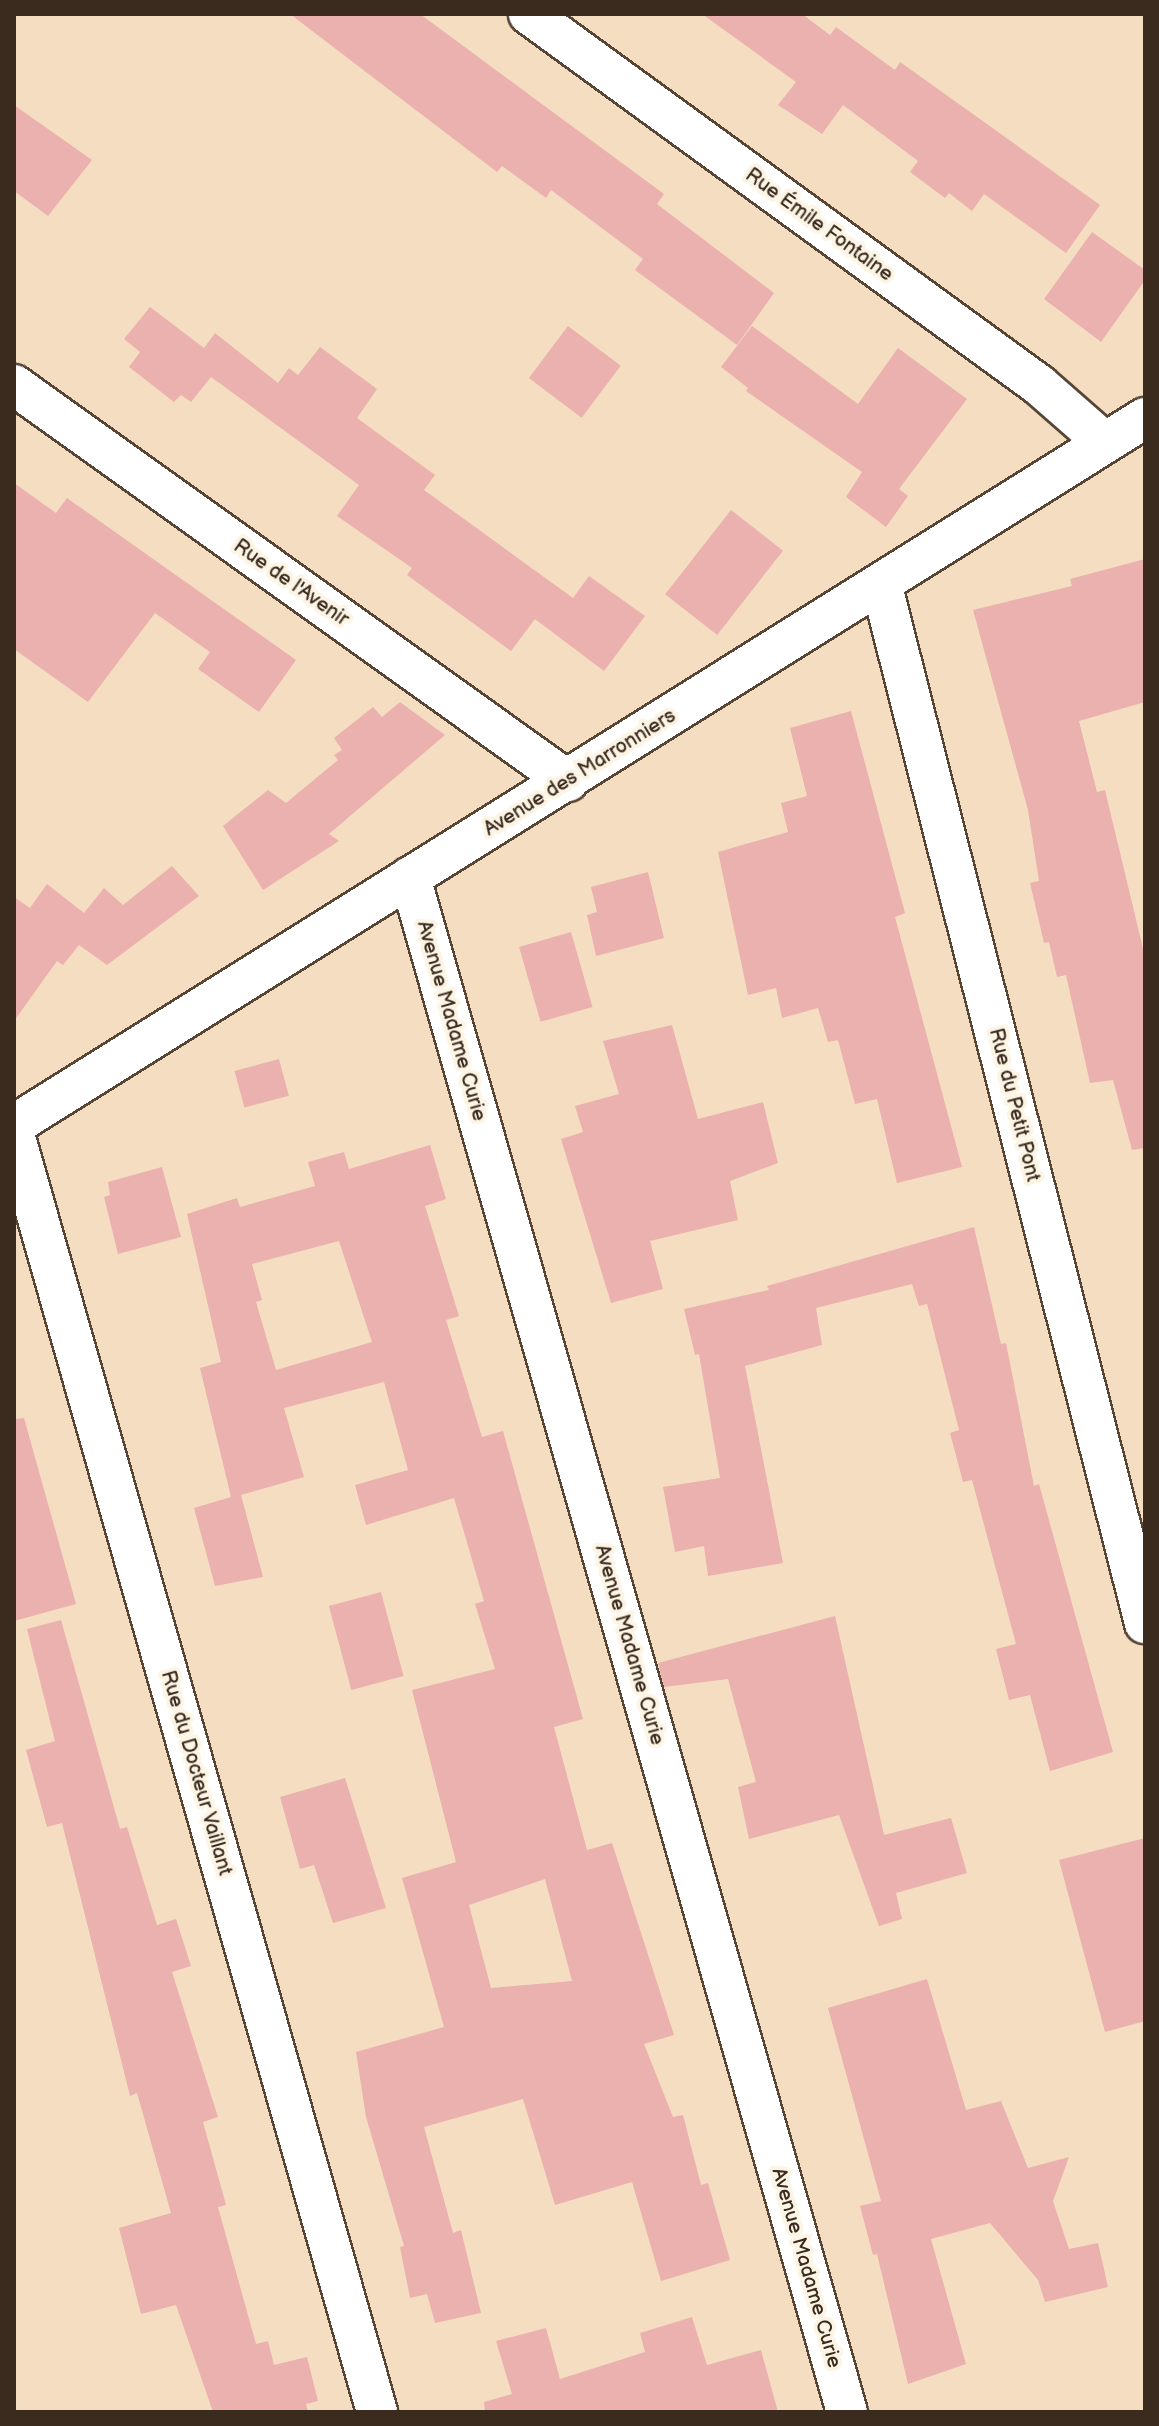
<!DOCTYPE html>
<html>
<head>
<meta charset="utf-8">
<style>
  body { margin:0 }
  #map { position:relative; width:1159px; height:2426px; overflow:hidden; background:#f5ddc1; font-family:"Balsamiq Sans",sans-serif }
  div>[style] { position:absolute }
  .building>* { inset:0; background:#ebb1af; transform-origin:0 0 }
  .roads { filter:drop-shadow(2px 0 #574536) drop-shadow(-2px 0 #574536) drop-shadow(0 2px #574536) drop-shadow(0 -2px #574536) }
  .minor>* { height:40px; margin:-20px; padding:0 20px; transform-origin:20px; border-radius:20px; background:#fff }
  span { translate:-50% -50%; white-space:nowrap; text-align:center; line-height:1.15; -webkit-text-stroke:8px #fcf5e5; paint-order:stroke }
  .street-label { font-size:20px; color:#3b2a1e }
  .frame { position:absolute; inset:0; border:16px solid #3b2a1e; pointer-events:none }
</style>
</head>
<body>
<div id="map">
  <div class="building">
    <i style="clip-path:polygon(290px 14px,420px 14px,664px 194px,657px 204px,774px 293px,737px 345px,635px 270px,643px 259px,551px 190px,546px 198px,502px 166px,497px 172px)"></i>
    <i style="clip-path:polygon(702px 14px,802px 14px,830px 35px,836px 27px,895px 70px,900px 62px,1100px 205px,1066px 253px,984px 194px,972px 211px,949px 193px,945px 198px,910px 172px,918px 161px,843px 105px,822px 134px,778px 105px,796px 82px)"></i>
    <i style="clip-path:polygon(14px 105px,92px 160px,48px 216px,14px 191px)"></i>
    <i style="clip-path:polygon(1092px 232px,1145px 270px,1145px 280px,1101px 342px,1044px 299px)"></i>
    <i style="clip-path:polygon(150px 307px,204px 348px,215px 333px,278px 383px,289px 368px,298px 375px,320px 347px,377px 389px,357px 418px,435px 475px,424px 490px,573px 598px,589px 576px,645px 616px,604px 671px,535px 619px,511px 651px,407px 575px,412px 568px,337px 516px,359px 485px,211px 377px,191px 402px,181px 395px,174px 402px,129px 367px,140px 352px,124px 339px)"></i>
    <i style="left:568px;top:326px;width:66px;height:65px;rotate:37deg"></i>
    <i style="clip-path:polygon(752px 326px,858px 404px,898px 348px,967px 399px,899px 489px,908px 496px,886px 527px,846px 497px,862px 472px,746px 391px,748px 388px,721px 367px)"></i>
    <i style="clip-path:polygon(14px 483px,56px 513px,67px 498px,296px 660px,259px 712px,198px 669px,210px 652px,155px 613px,88px 702px,14px 649px)"></i>
    <i style="left:731px;top:510px;width:66px;height:107px;rotate:38deg"></i>
    <i style="clip-path:polygon(1145px 559px,1145px 702px,1079px 721px,1097px 792px,1105px 790px,1145px 957px,1145px 1148px,1132px 1150px,1113px 1080px,1090px 1083px,1066px 975px,1057px 977px,1049px 942px,1044px 943px,1030px 883px,1039px 881px,1028px 810px,973px 610px,1072px 586px,1070px 579px)"></i>
    <i style="clip-path:polygon(400px 702px,445px 735px,329px 834px,339px 841px,263px 890px,223px 826px,268px 790px,286px 803px,338px 760px,334px 755px,342px 750px,334px 738px,373px 707px,382px 717px)"></i>
    <i style="clip-path:polygon(851px 711px,905px 913px,895px 917px,962px 1167px,897px 1183px,877px 1099px,855px 1104px,838px 1040px,828px 1042px,818px 1008px,782px 1018px,776px 988px,748px 995px,718px 852px,788px 832px,781px 803px,807px 796px,790px 728px)"></i>
    <i style="clip-path:polygon(172px 866px,199px 896px,107px 965px,79px 945px,63px 965px,57px 961px,14px 1021px,14px 897px,30px 908px,47px 884px,84px 913px,104px 888px,123px 905px)"></i>
    <i style="clip-path:polygon(648px 872px,664px 938px,596px 956px,587px 915px,597px 912px,591px 887px)"></i>
    <i style="left:571px;top:932px;width:78px;height:54px;rotate:74deg"></i>
    <i style="clip-path:polygon(672px 1025px,698px 1119px,763px 1102px,778px 1163px,730px 1181px,738px 1220px,650px 1241px,663px 1289px,611px 1303px,561px 1139px,583px 1132px,575px 1106px,619px 1094px,603px 1041px)"></i>
    <i style="left:279px;top:1059px;width:38px;height:46px;rotate:75deg"></i>
    <i style="clip-path:polygon(evenodd,430px 1145px,446px 1199px,425px 1206px,459px 1316px,446px 1320px,482px 1437px,503px 1431px,583px 1719px,554px 1727px,587px 1850px,612px 1843px,674px 2035px,644px 2044px,673px 2117px,683px 2115px,701px 2185px,708px 2183px,730px 2260px,661px 2281px,632px 2182px,555px 2205px,523px 2099px,424px 2127px,453px 2233px,461px 2230px,481px 2313px,435px 2323px,427px 2294px,410px 2298px,400px 2247px,404px 2246px,366px 2117px,356px 2052px,444px 2027px,402px 1878px,456px 1862px,412px 1690px,495px 1669px,475px 1604px,484px 1601px,454px 1498px,366px 1525px,355px 1485px,408px 1470px,384px 1382px,284px 1408px,304px 1477px,241px 1495px,263px 1577px,215px 1586px,194px 1508px,231px 1497px,200px 1368px,221px 1362px,187px 1214px,237px 1198px,240px 1207px,315px 1186px,308px 1162px,344px 1152px,349px 1169px,430px 1145px,339px 1241px,372px 1342px,276px 1370px,256px 1302px,262px 1300px,252px 1264px,339px 1241px,430px 1145px,545px 1879px,572px 1981px,491px 1988px,469px 1905px,545px 1879px)"></i>
    <i style="clip-path:polygon(162px 1167px,181px 1237px,118px 1254px,104px 1197px,110px 1195px,108px 1182px)"></i>
    <i style="clip-path:polygon(974px 1227px,1001px 1344px,1006px 1343px,1034px 1486px,1039px 1484px,1113px 1752px,1050px 1771px,1030px 1695px,1009px 1700px,996px 1649px,1016px 1644px,972px 1480px,963px 1482px,950px 1433px,959px 1430px,927px 1304px,919px 1306px,912px 1284px,816px 1308px,822px 1345px,745px 1366px,783px 1563px,708px 1576px,704px 1546px,675px 1552px,663px 1487px,720px 1478px,699px 1354px,695px 1355px,684px 1309px,769px 1290px,767px 1286px)"></i>
    <i style="clip-path:polygon(24px 1418px,76px 1604px,14px 1621px,14px 1419px)"></i>
    <i style="left:381px;top:1592px;width:87px;height:54px;rotate:75deg"></i>
    <i style="clip-path:polygon(835px 1616px,884px 1835px,951px 1818px,967px 1873px,896px 1893px,902px 1919px,879px 1926px,839px 1815px,749px 1839px,738px 1787px,756px 1782px,728px 1679px,664px 1687px,658px 1663px)"></i>
    <i style="clip-path:polygon(61px 1620px,120px 1829px,127px 1827px,157px 1925px,176px 1919px,191px 1966px,172px 1972px,218px 2117px,203px 2122px,226px 2205px,218px 2207px,256px 2344px,268px 2341px,274px 2365px,307px 2357px,318px 2401px,306px 2404px,308px 2412px,213px 2412px,176px 2305px,141px 2314px,119px 2228px,171px 2213px,137px 2093px,130px 2096px,62px 1823px,47px 1827px,26px 1750px,55px 1741px,27px 1629px)"></i>
    <i style="clip-path:polygon(345px 1778px,386px 1908px,333px 1923px,314px 1865px,300px 1869px,280px 1797px)"></i>
    <i style="clip-path:polygon(1145px 1838px,1145px 2021px,1105px 2032px,1059px 1860px)"></i>
    <i style="clip-path:polygon(927px 1979px,966px 2110px,1001px 2101px,1028px 2168px,1069px 2157px,1053px 2201px,1069px 2249px,1098px 2243px,1108px 2287px,1045px 2302px,1038px 2280px,990px 2223px,931px 2239px,966px 2364px,908px 2384px,877px 2254px,873px 2255px,860px 2206px,881px 2201px,828px 2008px)"></i>
    <i style="clip-path:polygon(692px 2317px,707px 2365px,761px 2350px,778px 2412px,485px 2412px,484px 2402px,512px 2394px,496px 2341px,546px 2328px,560px 2379px,645px 2352px,640px 2333px)"></i>
  </div>
  <div class="roads">
    <div class="minor">
      <i style="left:529px;top:14px;width:631px;rotate:36.03deg"></i>
      <i style="left:1039px;top:385px;width:86px;rotate:41.2deg"></i>
      <i style="left:14px;top:385px;width:681px;rotate:35.56deg"></i>
      <i style="left:882px;top:587px;width:1069px;rotate:75.76deg"></i>
      <i style="left:410px;top:877px;width:1596px;rotate:74.11deg"></i>
      <i style="left:14px;top:1125px;width:1334px;rotate:-32.01deg"></i>
      <i style="left:14px;top:1134px;width:1329px;rotate:74.14deg"></i>
    </div>
  </div>
  <div class="street-label">
    <span style="left:819px;top:225px;rotate:36deg">Rue Émile Fontaine</span>
    <span style="left:291px;top:583px;rotate:35deg">Rue de l'Avenir</span>
    <span style="left:580px;top:773px;rotate:-32deg">Avenue des Marronniers</span>
    <span style="left:451px;top:1021px;rotate:74deg">Avenue Madame Curie</span>
    <span style="left:1014px;top:1105px;rotate:76deg">Rue du Petit Pont</span>
    <span style="left:629px;top:1645px;rotate:74deg">Avenue Madame Curie</span>
    <span style="left:196px;top:1773px;rotate:74deg">Rue du Docteur Vaillant</span>
    <span style="left:806px;top:2268px;rotate:74deg">Avenue Madame Curie</span>
  </div>
  <div class="frame"></div>
</div>
</body>
</html>
